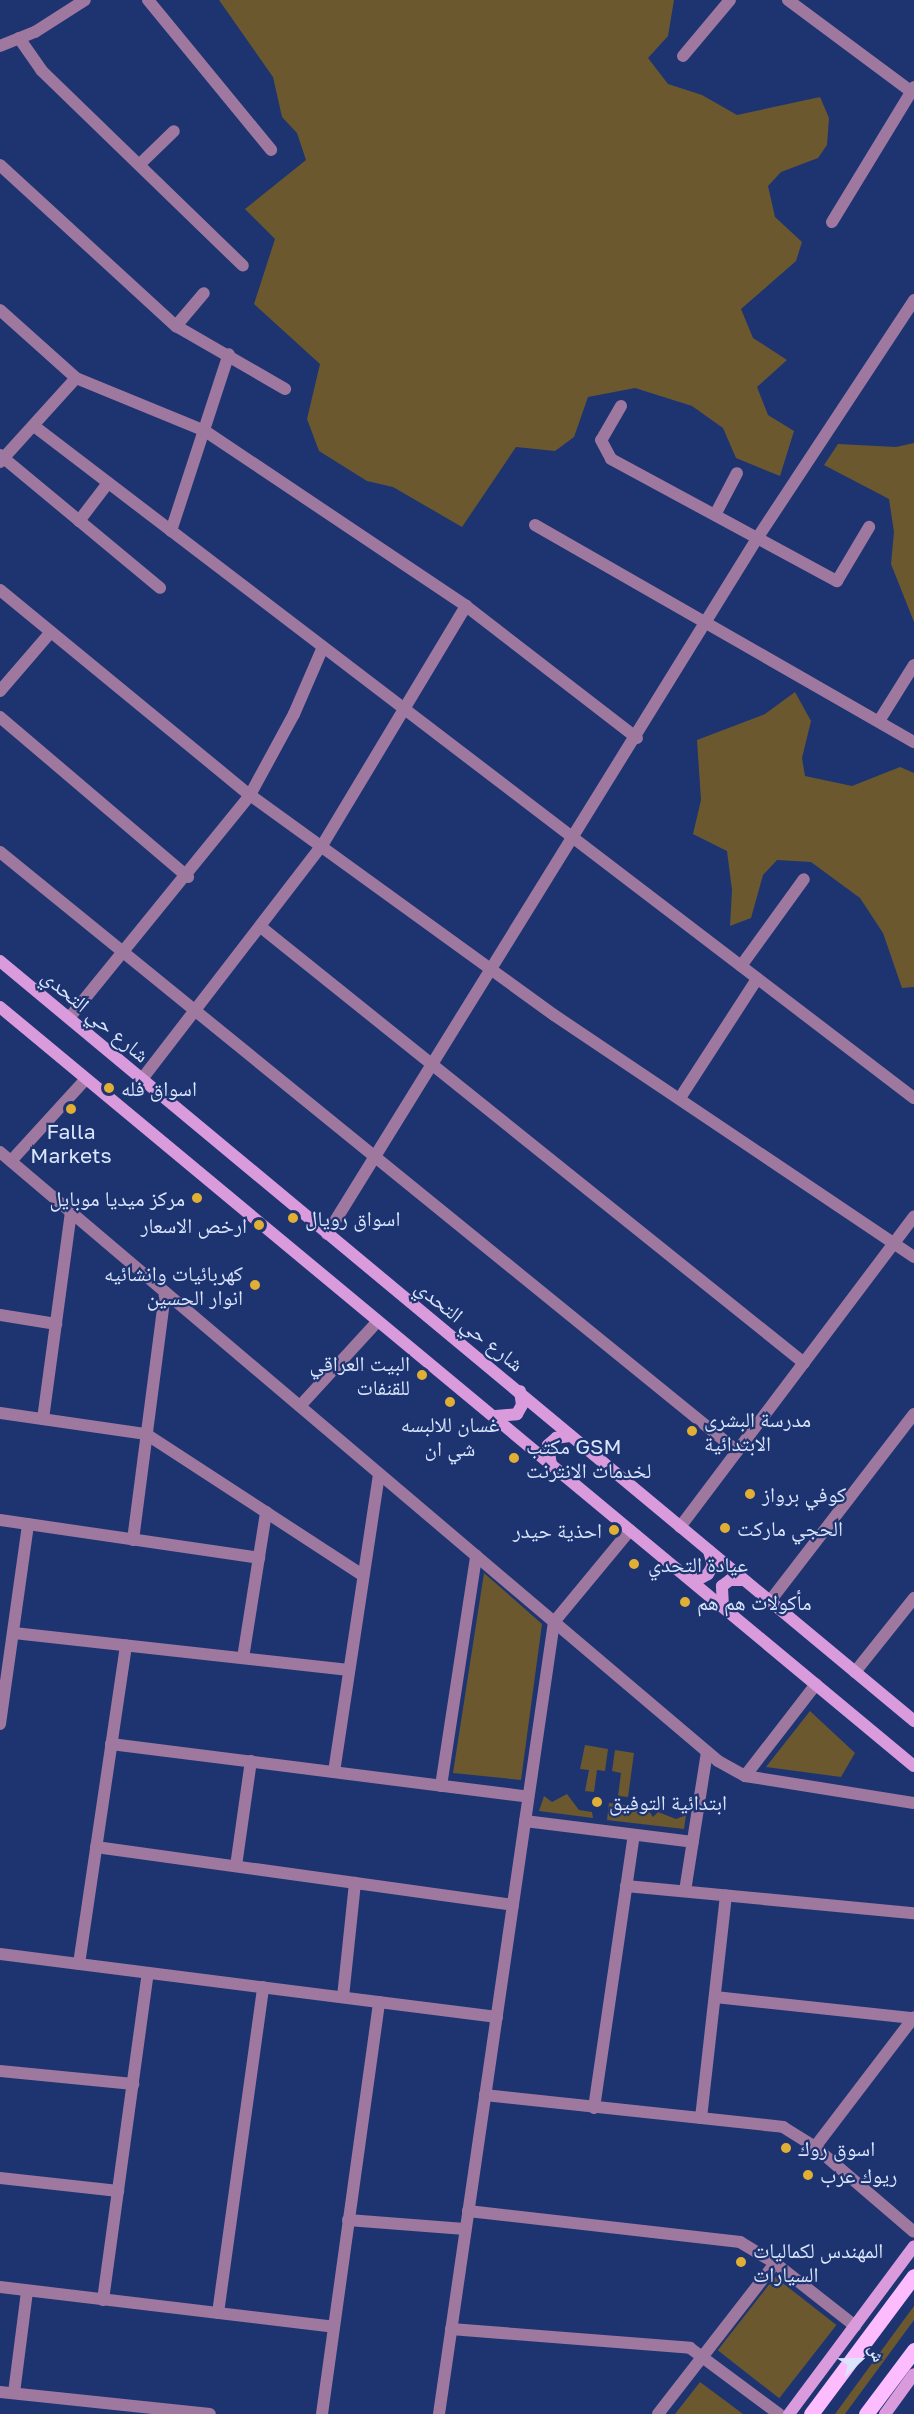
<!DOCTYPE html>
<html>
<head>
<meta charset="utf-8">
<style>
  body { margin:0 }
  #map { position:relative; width:914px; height:2414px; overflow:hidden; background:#1d3471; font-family:"Golos Text","Noto Naskh Arabic",sans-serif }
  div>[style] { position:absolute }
  .green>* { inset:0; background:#6b582f; transform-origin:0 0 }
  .street>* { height:12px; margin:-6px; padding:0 6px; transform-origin:6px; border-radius:6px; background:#9f78a0 }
  .secondary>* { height:12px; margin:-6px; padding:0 6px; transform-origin:6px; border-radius:6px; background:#d99bdb }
  .primary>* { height:15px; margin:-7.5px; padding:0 7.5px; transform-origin:7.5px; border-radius:7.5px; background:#fcbcfe }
  .dots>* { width:16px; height:16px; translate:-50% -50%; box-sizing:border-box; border:3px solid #1d3471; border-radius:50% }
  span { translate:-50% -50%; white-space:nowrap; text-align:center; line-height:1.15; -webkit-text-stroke:4.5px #1d3471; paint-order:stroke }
  .street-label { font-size:21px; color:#dae5fc }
  .poi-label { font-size:21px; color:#dae5fc }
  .left { translate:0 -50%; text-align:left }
  .right { translate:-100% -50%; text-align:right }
  .north { position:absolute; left:830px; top:2330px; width:60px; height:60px; -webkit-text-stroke:4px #1d3471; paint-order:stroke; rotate:68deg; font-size:16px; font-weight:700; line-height:24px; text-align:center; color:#dae5fc }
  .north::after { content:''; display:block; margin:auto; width:21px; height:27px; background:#dae5fc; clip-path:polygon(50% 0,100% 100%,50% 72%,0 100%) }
</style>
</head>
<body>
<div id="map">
  <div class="green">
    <i style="clip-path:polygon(219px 0,674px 0,668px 36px,648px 58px,668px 84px,702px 95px,737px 115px,820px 97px,829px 118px,827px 145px,818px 158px,781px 172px,768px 186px,775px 217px,802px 242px,796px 261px,741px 309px,753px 338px,787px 360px,757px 387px,768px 415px,794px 431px,780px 476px,736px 458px,723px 428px,692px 406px,635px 388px,588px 397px,574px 437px,555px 451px,516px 447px,462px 527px,393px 487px,367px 481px,319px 451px,307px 419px,320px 364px,254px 304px,275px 239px,245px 209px,306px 160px,297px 133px,282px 117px,273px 77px)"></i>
    <i style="clip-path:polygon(914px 443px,914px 622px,891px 564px,894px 532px,889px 499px,824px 465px,838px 444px,896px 447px)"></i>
    <i style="clip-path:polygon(795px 692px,811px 721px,802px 758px,805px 776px,852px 786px,900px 767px,914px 773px,914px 987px,902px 988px,883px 933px,860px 898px,811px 862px,777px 860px,763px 875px,751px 918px,730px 926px,732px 890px,727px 851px,693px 834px,701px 800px,697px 740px,765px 714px)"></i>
    <i style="clip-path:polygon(484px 1573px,542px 1624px,521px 1780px,453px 1773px)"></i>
    <i style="clip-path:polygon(810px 1711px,855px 1753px,841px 1777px,766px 1767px)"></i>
    <i style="clip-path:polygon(585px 1745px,608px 1749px,605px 1771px,597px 1770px,594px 1792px,585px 1791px,589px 1770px,580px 1769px)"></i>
    <i style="clip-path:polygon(615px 1750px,634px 1753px,628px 1797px,618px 1796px,621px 1773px,612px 1771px)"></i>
    <i style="clip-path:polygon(567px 1794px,579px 1810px,592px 1812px,593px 1818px,539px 1811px,544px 1796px,552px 1802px)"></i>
    <i style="clip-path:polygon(609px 1803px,633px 1806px,639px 1814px,649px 1811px,653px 1817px,658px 1812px,676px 1819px,686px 1815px,684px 1829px,607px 1820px)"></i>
    <i style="left:775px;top:2277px;width:78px;height:93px;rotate:38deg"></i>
    <i style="clip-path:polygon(914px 2306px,914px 2320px,845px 2414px,835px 2414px)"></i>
    <i style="clip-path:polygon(700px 2382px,743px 2414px,675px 2414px)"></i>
  </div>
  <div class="street">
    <i style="left:148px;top:0;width:194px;rotate:50.6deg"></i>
    <i style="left:788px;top:0;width:154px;rotate:36.6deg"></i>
    <i style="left:19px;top:38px;width:39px;rotate:55deg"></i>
    <i style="left:41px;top:70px;width:281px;rotate:44.1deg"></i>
    <i style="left:0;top:46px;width:38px;rotate:-22deg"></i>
    <i style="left:35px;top:32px;width:59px;rotate:-32.6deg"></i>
    <i style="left:683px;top:56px;width:73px;rotate:-50deg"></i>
    <i style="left:140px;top:164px;width:47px;rotate:-44.1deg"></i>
    <i style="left:0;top:165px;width:239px;rotate:42.5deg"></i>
    <i style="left:176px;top:326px;width:126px;rotate:30deg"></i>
    <i style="left:832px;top:222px;width:158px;rotate:-58.7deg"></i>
    <i style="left:0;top:310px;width:102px;rotate:41.8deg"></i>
    <i style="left:76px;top:378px;width:139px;rotate:22.3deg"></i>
    <i style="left:205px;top:431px;width:314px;rotate:33.8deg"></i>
    <i style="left:466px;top:606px;width:216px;rotate:37.7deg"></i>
    <i style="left:176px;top:326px;width:43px;rotate:-49.7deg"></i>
    <i style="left:621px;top:406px;width:39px;rotate:120deg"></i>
    <i style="left:601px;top:440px;width:21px;rotate:62deg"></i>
    <i style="left:611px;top:459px;width:257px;rotate:28.4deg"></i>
    <i style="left:837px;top:581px;width:63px;rotate:-59.3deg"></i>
    <i style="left:34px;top:426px;width:1107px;rotate:37.37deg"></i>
    <i style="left:0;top:455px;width:208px;rotate:39.7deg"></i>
    <i style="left:0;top:462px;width:113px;rotate:-47.9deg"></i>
    <i style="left:716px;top:513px;width:45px;rotate:-62.3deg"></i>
    <i style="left:79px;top:521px;width:48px;rotate:-52.7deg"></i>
    <i style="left:535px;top:525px;width:437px;rotate:29.8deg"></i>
    <i style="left:171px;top:531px;width:186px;rotate:-71.9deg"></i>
    <i style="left:0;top:590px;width:323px;rotate:39.4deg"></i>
    <i style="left:250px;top:795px;width:375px;rotate:35.9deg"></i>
    <i style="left:554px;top:1015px;width:434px;rotate:33.9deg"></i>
    <i style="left:0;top:691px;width:78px;rotate:-49.2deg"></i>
    <i style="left:0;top:717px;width:247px;rotate:40.4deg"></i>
    <i style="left:879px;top:721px;width:66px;rotate:-58deg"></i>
    <i style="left:0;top:852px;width:950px;rotate:39.1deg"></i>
    <i style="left:262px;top:928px;width:695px;rotate:38.75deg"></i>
    <i style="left:741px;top:966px;width:107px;rotate:-54.1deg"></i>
    <i style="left:69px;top:1018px;width:287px;rotate:-50.9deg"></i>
    <i style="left:250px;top:795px;width:92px;rotate:-61.5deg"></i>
    <i style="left:294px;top:714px;width:73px;rotate:-66.6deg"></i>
    <i style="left:142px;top:1079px;width:297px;rotate:-52.4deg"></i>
    <i style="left:323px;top:844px;width:278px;rotate:-59deg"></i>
    <i style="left:680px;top:1098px;width:142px;rotate:-57.1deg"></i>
    <i style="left:0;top:1152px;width:941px;rotate:40.3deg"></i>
    <i style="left:718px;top:1761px;width:31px;rotate:29deg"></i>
    <i style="left:745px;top:1776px;width:171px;rotate:9.1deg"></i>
    <i style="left:11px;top:1161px;width:111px;rotate:-47.6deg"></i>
    <i style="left:327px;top:1234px;width:819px;rotate:-58.27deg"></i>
    <i style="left:758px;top:537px;width:284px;rotate:-56.6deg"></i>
    <i style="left:0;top:1315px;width:57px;rotate:9.1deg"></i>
    <i style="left:300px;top:1406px;width:115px;rotate:-47.5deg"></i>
    <i style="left:0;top:1413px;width:148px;rotate:8.2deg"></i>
    <i style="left:146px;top:1434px;width:258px;rotate:33.1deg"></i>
    <i style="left:43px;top:1419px;width:208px;rotate:-82.3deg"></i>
    <i style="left:0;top:1520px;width:262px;rotate:8.3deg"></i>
    <i style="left:680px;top:1527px;width:389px;rotate:-53deg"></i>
    <i style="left:133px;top:1540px;width:250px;rotate:-82.6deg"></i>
    <i style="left:770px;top:1601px;width:236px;rotate:-52.4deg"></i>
    <i style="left:14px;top:1633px;width:337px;rotate:6.3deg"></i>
    <i style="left:243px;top:1658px;width:148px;rotate:-81deg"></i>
    <i style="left:855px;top:1672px;width:95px;rotate:-51.4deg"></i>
    <i style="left:0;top:1724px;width:202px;rotate:-82deg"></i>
    <i style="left:111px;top:1744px;width:420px;rotate:7.2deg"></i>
    <i style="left:334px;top:1772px;width:301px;rotate:-81.4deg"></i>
    <i style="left:745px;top:1776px;width:116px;rotate:-52.3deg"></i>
    <i style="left:441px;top:1786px;width:233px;rotate:-81.3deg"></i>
    <i style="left:525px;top:1821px;width:169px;rotate:7.1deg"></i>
    <i style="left:96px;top:1847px;width:421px;rotate:7.9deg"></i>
    <i style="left:236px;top:1866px;width:106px;rotate:-81.9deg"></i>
    <i style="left:626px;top:1886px;width:289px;rotate:5.4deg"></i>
    <i style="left:685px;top:1891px;width:141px;rotate:-81deg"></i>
    <i style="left:0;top:1954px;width:501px;rotate:7.22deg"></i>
    <i style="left:79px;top:1964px;width:322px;rotate:-81.6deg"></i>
    <i style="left:343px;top:1997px;width:115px;rotate:-84deg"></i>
    <i style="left:715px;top:1997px;width:199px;rotate:6.1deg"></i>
    <i style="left:0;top:2071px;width:134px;rotate:5.6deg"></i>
    <i style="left:485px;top:2095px;width:300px;rotate:6.1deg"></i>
    <i style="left:783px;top:2127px;width:38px;rotate:32deg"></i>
    <i style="left:815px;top:2147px;width:130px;rotate:40.6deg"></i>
    <i style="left:594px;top:2108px;width:276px;rotate:-81.7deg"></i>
    <i style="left:701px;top:2118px;width:224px;rotate:-83.6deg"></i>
    <i style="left:815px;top:2147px;width:163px;rotate:-52.7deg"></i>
    <i style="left:0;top:2178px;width:119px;rotate:6.3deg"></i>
    <i style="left:468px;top:2211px;width:274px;rotate:6.5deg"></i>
    <i style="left:740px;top:2242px;width:41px;rotate:31deg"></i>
    <i style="left:775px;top:2263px;width:102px;rotate:38.2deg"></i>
    <i style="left:348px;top:2220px;width:117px;rotate:4.4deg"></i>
    <i style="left:0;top:2287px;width:336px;rotate:6.8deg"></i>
    <i style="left:103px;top:2300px;width:330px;rotate:-82.2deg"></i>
    <i style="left:218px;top:2313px;width:329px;rotate:-82.1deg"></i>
    <i style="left:451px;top:2329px;width:240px;rotate:4.5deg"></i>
    <i style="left:690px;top:2348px;width:111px;rotate:36.6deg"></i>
    <i style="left:0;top:2392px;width:211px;rotate:6deg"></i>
    <i style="left:14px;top:2393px;width:103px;rotate:-82.7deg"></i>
    <i style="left:322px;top:2414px;width:416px;rotate:-82.1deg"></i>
    <i style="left:439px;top:2414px;width:800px;rotate:-81.74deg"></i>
    <i style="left:554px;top:1622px;width:119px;rotate:-50.4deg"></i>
    <i style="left:658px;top:2414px;width:191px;rotate:-52.2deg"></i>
  </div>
  <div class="secondary">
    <i style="left:0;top:961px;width:1189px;rotate:39.74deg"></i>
    <i style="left:0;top:1007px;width:1188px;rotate:39.71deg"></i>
    <i style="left:496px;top:1416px;width:21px;rotate:-5deg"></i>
    <i style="left:517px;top:1414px;width:10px;rotate:-61deg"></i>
    <i style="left:522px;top:1405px;width:14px;rotate:-98deg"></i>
    <i style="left:551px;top:1465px;width:20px;rotate:-99deg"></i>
    <i style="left:548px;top:1445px;width:11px;rotate:-41deg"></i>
    <i style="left:556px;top:1438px;width:15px;rotate:-8deg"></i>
    <i style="left:686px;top:1576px;width:13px;rotate:13deg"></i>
    <i style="left:699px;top:1579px;width:10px;rotate:-29deg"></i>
    <i style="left:708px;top:1574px;width:10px;rotate:-61deg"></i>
    <i style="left:713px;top:1565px;width:15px;rotate:-106deg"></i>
    <i style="left:723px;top:1607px;width:21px;rotate:-93deg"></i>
    <i style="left:722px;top:1586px;width:10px;rotate:-37deg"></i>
    <i style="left:730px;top:1580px;width:14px"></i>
    <i style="left:789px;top:2414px;width:209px;rotate:-53.3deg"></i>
    <i style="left:885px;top:2414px;width:49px;rotate:-54.1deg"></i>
  </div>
  <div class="primary">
    <i style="left:811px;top:2414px;width:172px;rotate:-53.3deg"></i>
    <i style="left:866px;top:2414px;width:80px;rotate:-53.1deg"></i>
  </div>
  <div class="dots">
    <i style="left:109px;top:1088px;background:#e1af34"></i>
    <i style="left:71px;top:1109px;background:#e1af34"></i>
    <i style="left:197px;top:1198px;background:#e1af34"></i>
    <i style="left:293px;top:1218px;background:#e1af34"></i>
    <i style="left:259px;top:1225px;background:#e1af34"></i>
    <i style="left:255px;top:1285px;background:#e1af34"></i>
    <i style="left:422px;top:1375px;background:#e1af34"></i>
    <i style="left:450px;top:1402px;background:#e1af34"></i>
    <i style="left:692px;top:1431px;background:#e1af34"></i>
    <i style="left:514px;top:1458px;background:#e1af34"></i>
    <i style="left:750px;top:1494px;background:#e1af34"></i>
    <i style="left:725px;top:1528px;background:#e1af34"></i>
    <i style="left:614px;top:1530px;background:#e1af34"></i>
    <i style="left:634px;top:1564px;background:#e1af34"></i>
    <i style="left:685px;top:1602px;background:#e1af34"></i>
    <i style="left:597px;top:1802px;background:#e1af34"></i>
    <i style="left:786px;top:2148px;background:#e1af34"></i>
    <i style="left:808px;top:2175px;background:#e1af34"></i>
    <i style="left:741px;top:2262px;background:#e1af34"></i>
  </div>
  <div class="street-label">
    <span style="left:96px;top:1015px;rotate:40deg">شارع حي التحدي</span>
    <span style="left:470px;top:1325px;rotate:39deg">شارع حي التحدي</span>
  </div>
  <div class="poi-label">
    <span class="left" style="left:121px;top:1088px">اسواق فله</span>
    <span style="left:71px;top:1143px">Falla<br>Markets</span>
    <span class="right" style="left:185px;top:1198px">مركز ميديا موبايل</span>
    <span class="left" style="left:305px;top:1218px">اسواق رويال</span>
    <span class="right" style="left:247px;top:1225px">ارخص الاسعار</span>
    <span class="right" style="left:243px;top:1285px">كهربائيات وانشائيه<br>انوار الحسين</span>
    <span class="right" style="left:410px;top:1375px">البيت العراقي<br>للقنفات</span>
    <span class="left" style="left:704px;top:1431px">مدرسة البشرى<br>الابتدائية</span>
    <span style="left:450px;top:1436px">غسان للالبسه<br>شي ان</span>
    <span class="left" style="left:526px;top:1458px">مكتب GSM<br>لخدمات الانترنت</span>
    <span class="left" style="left:762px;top:1494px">كوفي برواز</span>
    <span class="left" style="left:737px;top:1528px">الحجي ماركت</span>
    <span class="right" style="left:602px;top:1530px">احذية حيدر</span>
    <span class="left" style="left:648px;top:1564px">عيادة التحدي</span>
    <span class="left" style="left:697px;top:1602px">مأكولات هم هم</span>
    <span class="left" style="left:609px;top:1802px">ابتدائية التوفيق</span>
    <span class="left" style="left:798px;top:2148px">اسوق روك</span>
    <span class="left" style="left:820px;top:2175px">ريوك عرب</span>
    <span class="left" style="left:753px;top:2262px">المهندس لكماليات<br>السيارات</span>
  </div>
  <div class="north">ش</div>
</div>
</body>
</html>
